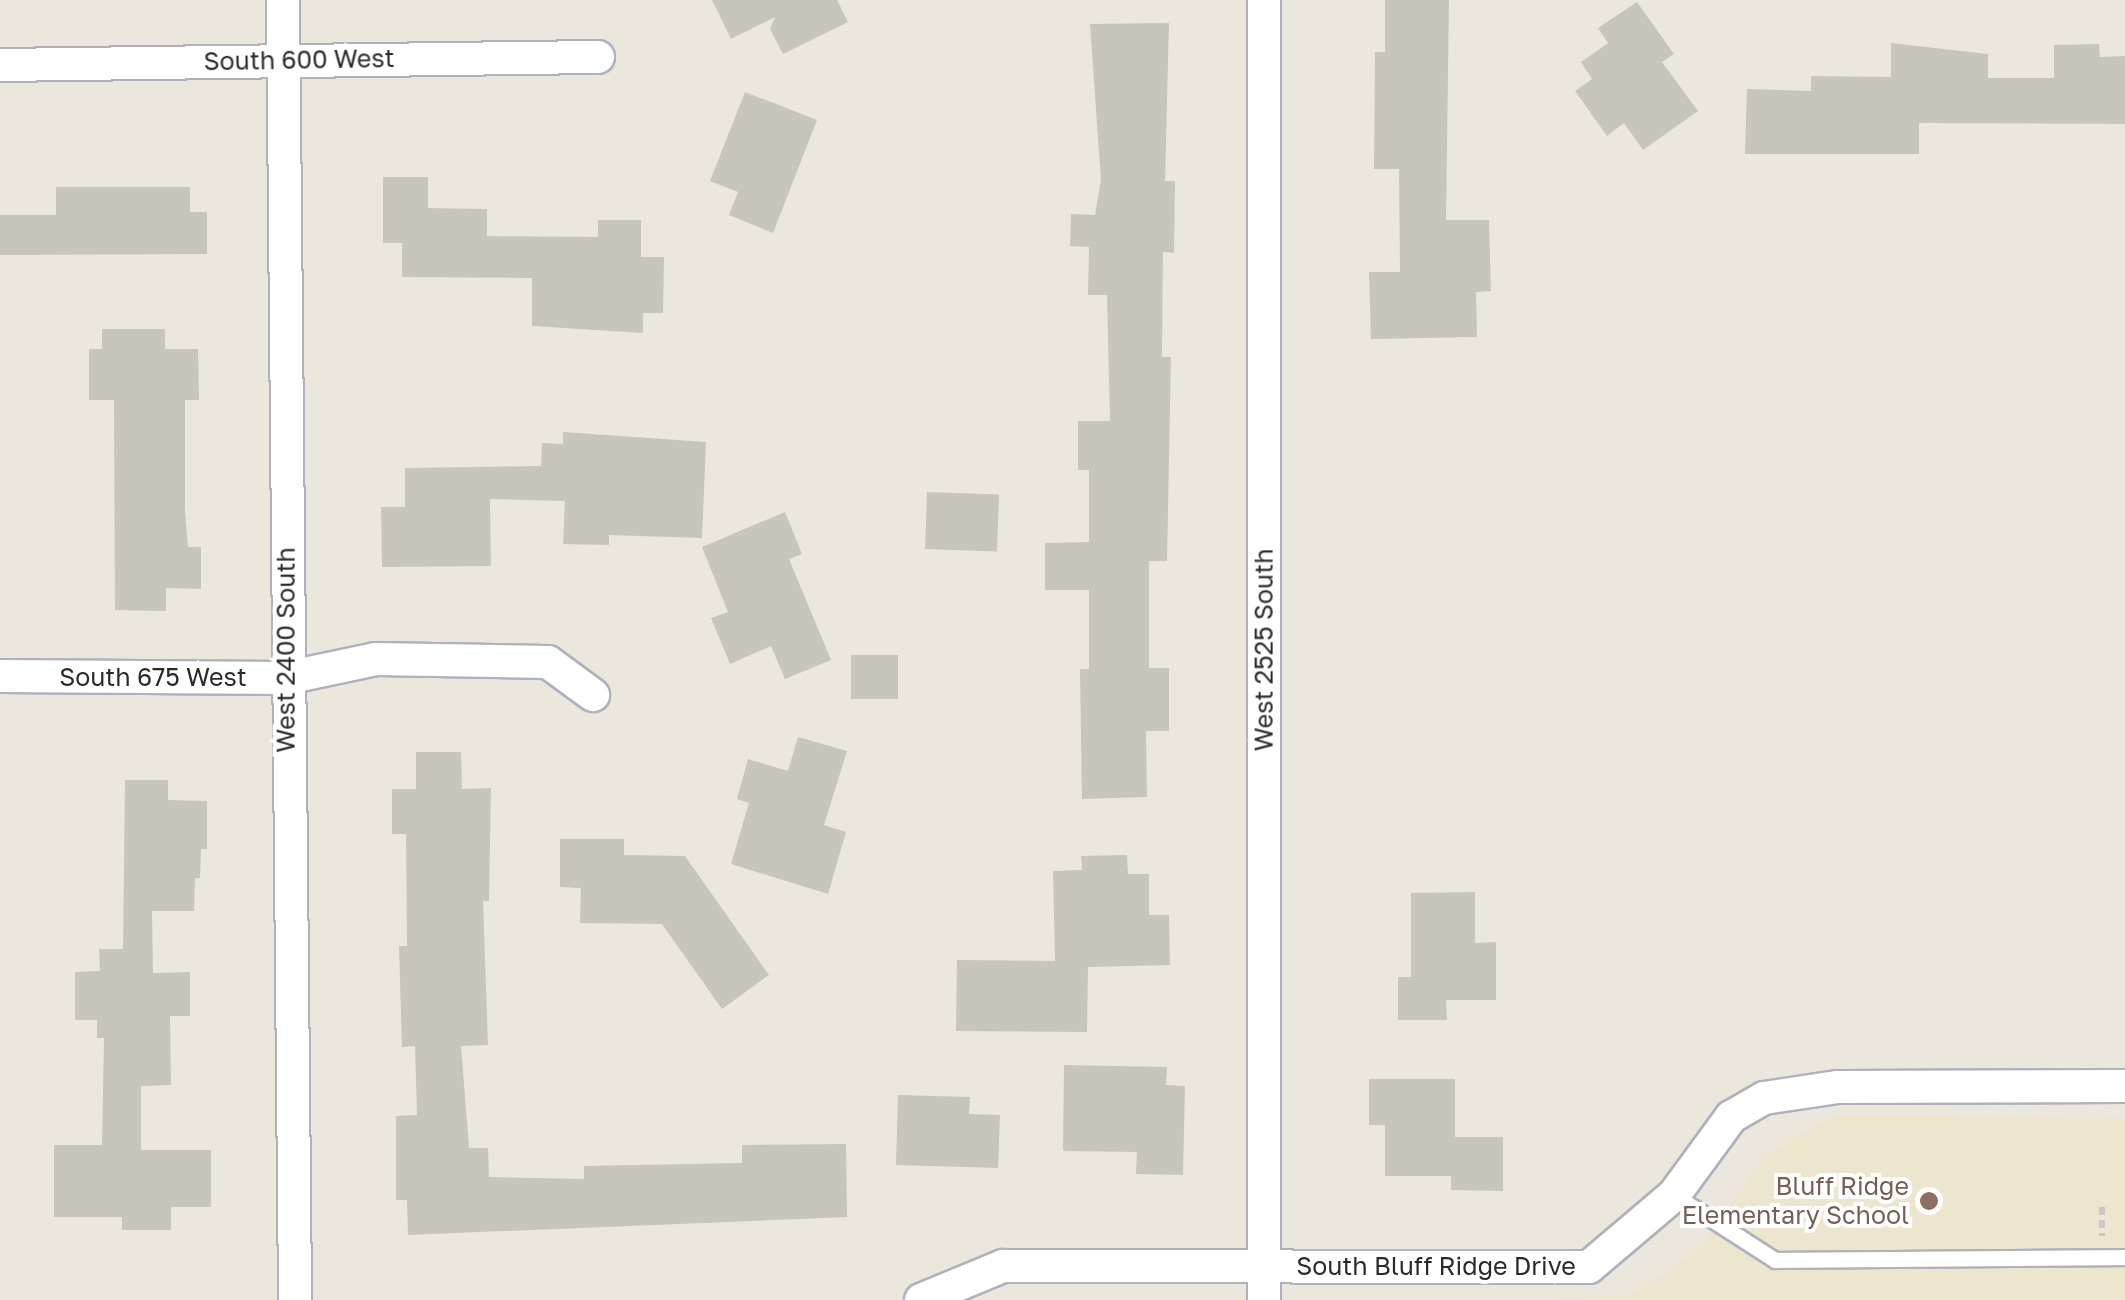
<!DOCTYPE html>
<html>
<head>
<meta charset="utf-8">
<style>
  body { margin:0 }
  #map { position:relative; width:2125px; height:1300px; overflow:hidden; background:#ebe7dd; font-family:"Golos Text",sans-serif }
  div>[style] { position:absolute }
  .education>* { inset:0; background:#ece6ce }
  .building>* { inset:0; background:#c7c5bc; transform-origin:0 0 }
  .path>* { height:6px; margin-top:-3px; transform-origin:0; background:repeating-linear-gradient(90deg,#c8c8c8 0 8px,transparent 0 13px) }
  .roads { filter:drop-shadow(2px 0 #b0b1bd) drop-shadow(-2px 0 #b0b1bd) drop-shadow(0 2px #b0b1bd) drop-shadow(0 -2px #b0b1bd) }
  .service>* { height:15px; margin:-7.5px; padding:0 7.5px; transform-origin:7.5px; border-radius:7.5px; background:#fff }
  .minor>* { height:32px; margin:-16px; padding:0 16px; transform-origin:16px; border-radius:16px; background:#fff }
  .dots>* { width:28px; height:28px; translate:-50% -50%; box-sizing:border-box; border:5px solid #fff; border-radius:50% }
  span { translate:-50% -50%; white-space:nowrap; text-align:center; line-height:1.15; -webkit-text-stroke:8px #fff; paint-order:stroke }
  .street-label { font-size:25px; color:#2a2a2a }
  .education-label { font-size:25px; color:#785e54 }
  .right { translate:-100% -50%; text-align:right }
</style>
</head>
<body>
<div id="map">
  <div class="education">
    <i style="clip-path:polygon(1834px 1115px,2125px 1119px,2125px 1300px,1548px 1300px,1629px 1295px,1655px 1280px,1700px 1248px,1765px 1155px)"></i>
  </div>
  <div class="building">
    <i style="clip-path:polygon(712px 0,837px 0,848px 22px,783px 54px,770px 29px,775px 17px,731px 39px)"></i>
    <i style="clip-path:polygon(1385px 0,1449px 0,1446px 220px,1489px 220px,1491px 291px,1476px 292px,1477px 337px,1371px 339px,1369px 272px,1400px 272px,1399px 169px,1374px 169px,1375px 52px,1385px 52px)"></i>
    <i style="clip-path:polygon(1637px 2px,1674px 54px,1662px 62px,1698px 111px,1643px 150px,1624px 123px,1607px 136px,1575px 91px,1592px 79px,1581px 62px,1608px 43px,1598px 28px)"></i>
    <i style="clip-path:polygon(1169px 23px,1165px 181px,1175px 181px,1174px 253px,1163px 252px,1162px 357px,1171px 357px,1167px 561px,1149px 561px,1149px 668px,1169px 668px,1169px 731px,1146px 731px,1147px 797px,1082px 799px,1080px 669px,1089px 669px,1089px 590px,1045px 590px,1045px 543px,1089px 542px,1089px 470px,1078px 470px,1078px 421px,1110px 421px,1107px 295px,1088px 295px,1089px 247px,1070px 246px,1071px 214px,1095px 215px,1101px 180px,1090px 24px)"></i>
    <i style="clip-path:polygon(1891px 43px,1988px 54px,1988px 78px,2054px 78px,2054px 45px,2099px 44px,2100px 57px,2125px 56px,2125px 124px,1919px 123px,1919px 154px,1745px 154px,1747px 89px,1811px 91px,1811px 76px,1891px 77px)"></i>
    <i style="clip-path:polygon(745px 92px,817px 120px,773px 233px,729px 215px,738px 192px,710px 181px)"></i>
    <i style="clip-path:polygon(383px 177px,428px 177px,428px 208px,487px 209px,487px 236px,598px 237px,598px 220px,641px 220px,641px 257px,664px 257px,663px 313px,643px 313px,643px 333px,532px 326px,532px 278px,402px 277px,402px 243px,383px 243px)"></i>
    <i style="clip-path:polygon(56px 187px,190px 187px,190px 212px,207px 212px,207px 254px,0 255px,0 215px,56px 215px)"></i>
    <i style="clip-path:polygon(102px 329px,165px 329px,165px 349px,198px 349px,199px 400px,185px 400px,185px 511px,188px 547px,201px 547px,201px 589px,166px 588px,166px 611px,115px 610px,114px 400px,89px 400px,89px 349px,102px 349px)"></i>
    <i style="clip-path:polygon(563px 432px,706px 442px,702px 538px,609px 535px,609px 545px,563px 544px,565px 501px,490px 499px,491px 566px,382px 567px,381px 507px,405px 507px,405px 468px,541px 466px,542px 443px,563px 444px)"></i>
    <i style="left:927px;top:492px;width:72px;height:57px;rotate:2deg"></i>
    <i style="clip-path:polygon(785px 512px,802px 554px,789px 559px,831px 660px,785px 679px,771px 646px,730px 664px,711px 618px,728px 612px,702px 547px)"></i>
    <i style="left:898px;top:655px;width:44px;height:47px;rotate:90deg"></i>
    <i style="clip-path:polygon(798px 737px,847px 751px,824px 825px,846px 832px,828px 894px,731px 864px,749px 803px,737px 799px,748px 759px,788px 771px)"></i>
    <i style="clip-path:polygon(416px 752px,461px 752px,462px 789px,491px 788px,489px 901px,483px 901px,488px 1045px,461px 1046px,469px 1148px,488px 1148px,489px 1177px,584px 1179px,584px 1166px,742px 1163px,742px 1145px,846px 1144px,847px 1217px,408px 1235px,407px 1200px,396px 1200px,396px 1116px,417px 1115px,415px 1046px,402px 1047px,399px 946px,407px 946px,406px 834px,392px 834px,392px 789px,416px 789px)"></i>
    <i style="clip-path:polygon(125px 780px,168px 780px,168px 800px,207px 801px,207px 849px,201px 849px,200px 878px,195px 878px,194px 911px,152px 911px,153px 973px,190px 972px,190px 1016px,170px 1016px,171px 1085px,141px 1086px,141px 1150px,211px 1150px,211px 1207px,171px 1207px,171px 1230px,122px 1230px,122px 1217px,54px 1217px,54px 1145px,102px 1145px,104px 1038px,97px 1038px,97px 1020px,75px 1020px,75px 972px,100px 971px,99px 949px,123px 949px)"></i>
    <i style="clip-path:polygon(560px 839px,624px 839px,624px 855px,685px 856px,769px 975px,722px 1009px,662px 924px,580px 923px,581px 888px,560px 887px)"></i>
    <i style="clip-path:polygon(1127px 855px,1128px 874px,1149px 874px,1149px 915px,1169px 915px,1170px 965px,1088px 967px,1087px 1032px,956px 1031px,957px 960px,1055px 961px,1053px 871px,1082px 870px,1081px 856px)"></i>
    <i style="clip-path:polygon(1475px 892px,1475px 943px,1496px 942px,1496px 1000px,1446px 1000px,1447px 1020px,1398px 1020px,1398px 977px,1411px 977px,1411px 893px)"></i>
    <i style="clip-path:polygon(1064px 1065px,1167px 1067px,1166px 1085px,1185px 1086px,1183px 1175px,1136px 1174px,1137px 1152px,1063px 1151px)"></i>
    <i style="clip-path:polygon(1369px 1079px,1455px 1079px,1455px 1137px,1503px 1137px,1503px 1191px,1451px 1190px,1451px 1176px,1385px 1176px,1385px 1125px,1369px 1125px)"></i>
    <i style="clip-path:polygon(898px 1095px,970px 1097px,969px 1114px,1000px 1115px,998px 1168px,896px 1165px)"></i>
  </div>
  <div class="path">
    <i style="left:2102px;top:1207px;width:29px;rotate:90deg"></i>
  </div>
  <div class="roads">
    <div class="service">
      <i style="left:1674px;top:1195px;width:120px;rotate:32.8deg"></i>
      <i style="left:1775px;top:1260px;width:350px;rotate:-0.5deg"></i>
    </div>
    <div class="minor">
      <i style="left:283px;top:0;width:1300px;rotate:89.47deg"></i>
      <i style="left:1264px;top:0;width:1300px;rotate:90deg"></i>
      <i style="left:0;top:65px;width:598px;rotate:-0.77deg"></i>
      <i style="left:0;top:676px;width:286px;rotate:0.4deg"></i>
      <i style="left:286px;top:678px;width:92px;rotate:-11.9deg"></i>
      <i style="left:376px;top:659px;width:172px;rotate:1deg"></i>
      <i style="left:548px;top:662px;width:56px;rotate:36.3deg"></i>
      <i style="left:921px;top:1300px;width:89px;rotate:-22.5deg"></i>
      <i style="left:1003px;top:1266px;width:586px;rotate:0.1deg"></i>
      <i style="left:1589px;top:1267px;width:111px;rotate:-40.3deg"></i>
      <i style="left:1674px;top:1195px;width:97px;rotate:-53.8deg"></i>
      <i style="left:1731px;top:1117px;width:38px;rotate:-30deg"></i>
      <i style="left:1764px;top:1098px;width:75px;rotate:-8.5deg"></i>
      <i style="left:1838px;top:1087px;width:287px;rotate:-0.2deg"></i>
    </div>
  </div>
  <div class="dots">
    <i style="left:1929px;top:1201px;background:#8d6e63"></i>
  </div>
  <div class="street-label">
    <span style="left:299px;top:60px;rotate:-1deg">South 600 West</span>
    <span style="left:286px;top:650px;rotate:-90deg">West 2400 South</span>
    <span style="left:1264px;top:650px;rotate:-90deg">West 2525 South</span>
    <span style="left:153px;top:677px">South 675 West</span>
    <span style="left:1436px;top:1266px">South Bluff Ridge Drive</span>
  </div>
  <div class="education-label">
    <span class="right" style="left:1909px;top:1201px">Bluff Ridge<br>Elementary School</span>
  </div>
</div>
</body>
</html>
